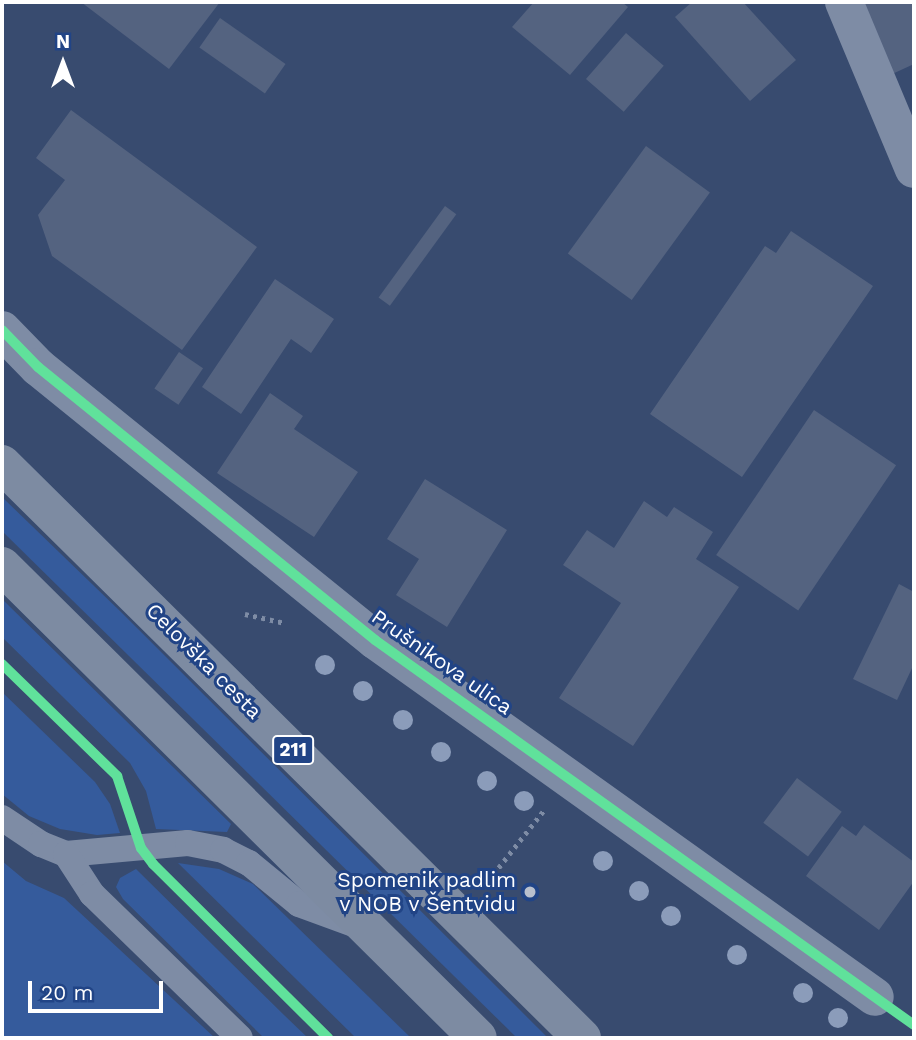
<!DOCTYPE html>
<html>
<head>
<meta charset="utf-8">
<style>
  body { margin:0 }
  #map { position:relative; width:916px; height:1040px; overflow:hidden; background:#384b6f; font-family:"Work Sans",sans-serif }
  div>[style] { position:absolute }
  .green>* { inset:0; background:#355b9c }
  .building>* { inset:0; background:#546380; transform-origin:0 0 }
  .path>* { height:4.5px; margin-top:-2.25px; transform-origin:0; background:repeating-linear-gradient(90deg,#7e8ca5 0 3.5px,transparent 0 8.5px) }
  .lane>* { height:26px; margin:-13px; padding:0 13px; transform-origin:13px; border-radius:13px; background:#7e8ca5 }
  .street>* { height:38px; margin:-19px; padding:0 19px; transform-origin:19px; border-radius:19px; background:#7e8ca5 }
  .primary>* { height:38px; margin:-19px; padding:0 19px; transform-origin:19px; border-radius:19px; background:#7d8ba2 }
  .cycleway>* { height:10px; margin:-5px; padding:0 5px; transform-origin:5px; border-radius:5px; background:#60e19b }
  .trees>* { width:20px; height:20px; margin:-10px; border-radius:50%; background:#8b9cba }
  .dots>* { width:19px; height:19px; translate:-50% -50%; box-sizing:border-box; border:4px solid #214486; border-radius:50% }
  span { translate:-50% -50%; white-space:nowrap; text-align:center; line-height:1.15; -webkit-text-stroke:6px #214486; paint-order:stroke }
  .shield-label span { padding:2px 5px; background:#214486; border:2px solid; border-radius:5px; -webkit-text-stroke-width:0 }
  .shield-label { font-size:19px; color:#fff; font-weight:700 }
  .street-label { font-size:21px; color:#fff }
  .poi-label { font-size:21px; color:#fff }
  .right { translate:-100% -50%; text-align:right }
  .frame { position:absolute; inset:0; border:4px solid #fff; pointer-events:none }
  .north { position:absolute; left:28px; top:28px; width:70px; height:70px; -webkit-text-stroke:5px #214486; paint-order:stroke; rotate:0deg; font-size:19px; font-weight:700; line-height:28px; text-align:center; color:#fff }
  .north::after { content:''; display:block; margin:auto; width:24px; height:32px; background:#fff; clip-path:polygon(50% 0,100% 100%,50% 72%,0 100%) }
  .scale { position:absolute; left:28px; top:981px; width:135px; height:32px; box-sizing:border-box; border:4px solid #fff; border-top:0; padding-left:9px; font-size:21px; line-height:24px; white-space:nowrap; color:#fff; -webkit-text-stroke:5px #214486; paint-order:stroke }
</style>
</head>
<body>
<div id="map">
  <div class="green">
    <i style="clip-path:polygon(2px 497px,121px 612px,548px 1038px,517px 1038px,2px 531px)"></i>
    <i style="clip-path:polygon(2px 599px,231px 824px,227px 832px,156px 829px,146px 791px,130px 763px,2px 637px)"></i>
    <i style="clip-path:polygon(2px 692px,95px 782px,110px 804px,120px 833px,97px 835px,60px 829px,29px 816px,2px 794px)"></i>
    <i style="clip-path:polygon(2px 861px,26px 881px,64px 898px,215px 1038px,2px 1038px)"></i>
    <i style="clip-path:polygon(178px 863px,219px 869px,253px 884px,411px 1038px,356px 1038px)"></i>
    <i style="clip-path:polygon(136px 869px,284px 1015px,308px 1038px,264px 1038px,123px 899px,116px 887px,120px 878px)"></i>
  </div>
  <div class="building">
    <i style="clip-path:polygon(81px 2px,220px 2px,169px 69px)"></i>
    <i style="clip-path:polygon(534px 2px,622px 2px,628px 7px,570px 75px,512px 27px)"></i>
    <i style="clip-path:polygon(692px 2px,743px 2px,796px 60px,750px 101px,675px 17px)"></i>
    <i style="clip-path:polygon(860px 2px,914px 2px,914px 64px,890px 75px)"></i>
    <i style="left:220px;top:18px;width:80px;height:36px;rotate:35deg"></i>
    <i style="left:626px;top:33px;width:50px;height:61px;rotate:41deg"></i>
    <i style="clip-path:polygon(71px 110px,257px 247px,182px 350px,52px 256px,38px 215px,65px 180px,36px 158px)"></i>
    <i style="left:646px;top:146px;width:79px;height:133px;rotate:36deg"></i>
    <i style="left:445px;top:206px;width:14px;height:113px;rotate:36deg"></i>
    <i style="clip-path:polygon(791px 231px,873px 286px,742px 477px,650px 414px,765px 246px,776px 253px)"></i>
    <i style="clip-path:polygon(275px 279px,334px 319px,311px 353px,291px 339px,241px 414px,202px 387px)"></i>
    <i style="left:179px;top:352px;width:29px;height:44px;rotate:34deg"></i>
    <i style="clip-path:polygon(270px 393px,303px 416px,294px 429px,358px 472px,314px 537px,217px 473px)"></i>
    <i style="left:814px;top:410px;width:99px;height:175px;rotate:34deg"></i>
    <i style="clip-path:polygon(425px 479px,507px 530px,447px 627px,396px 595px,419px 559px,387px 539px)"></i>
    <i style="clip-path:polygon(644px 501px,667px 517px,674px 507px,713px 532px,696px 559px,739px 587px,633px 746px,559px 698px,621px 603px,563px 565px,587px 530px,614px 548px)"></i>
    <i style="clip-path:polygon(899px 584px,914px 592px,914px 664px,897px 700px,853px 679px)"></i>
    <i style="left:797px;top:778px;width:56px;height:56px;rotate:37deg"></i>
    <i style="clip-path:polygon(864px 825px,914px 862px,914px 881px,879px 930px,806px 876px,842px 826px,856px 836px)"></i>
  </div>
  <div class="path">
    <i style="left:245px;top:614px;width:41px;rotate:12.7deg"></i>
    <i style="left:488px;top:881px;width:90px;rotate:-51.7deg"></i>
  </div>
  <div class="lane">
    <i style="left:2px;top:818px;width:47px;rotate:33.7deg"></i>
    <i style="left:41px;top:844px;width:27px;rotate:22deg"></i>
    <i style="left:66px;top:854px;width:122px;rotate:-5.2deg"></i>
    <i style="left:188px;top:843px;width:36px;rotate:11deg"></i>
    <i style="left:223px;top:850px;width:29px;rotate:27deg"></i>
    <i style="left:249px;top:863px;width:65px;rotate:39.4deg"></i>
    <i style="left:299px;top:904px;width:64px;rotate:20.1deg"></i>
    <i style="left:66px;top:854px;width:48px;rotate:57deg"></i>
    <i style="left:92px;top:894px;width:206px;rotate:44.2deg"></i>
  </div>
  <div class="street">
    <i style="left:844px;top:2px;width:181px;rotate:67.3deg"></i>
    <i style="left:2px;top:330px;width:52px;rotate:45.8deg"></i>
    <i style="left:38px;top:367px;width:434px;rotate:39deg"></i>
    <i style="left:375px;top:640px;width:614px;rotate:35.53deg"></i>
  </div>
  <div class="primary">
    <i style="left:2px;top:464px;width:816px;rotate:44.7deg"></i>
    <i style="left:2px;top:566px;width:670px;rotate:44.76deg"></i>
  </div>
  <div class="cycleway">
    <i style="left:2px;top:330px;width:52px;rotate:45.8deg"></i>
    <i style="left:38px;top:367px;width:434px;rotate:39deg"></i>
    <i style="left:375px;top:640px;width:662px;rotate:35.54deg"></i>
    <i style="left:2px;top:664px;width:161px;rotate:44.2deg"></i>
    <i style="left:117px;top:776px;width:76px;rotate:71.6deg"></i>
    <i style="left:141px;top:848px;width:20px;rotate:53deg"></i>
    <i style="left:153px;top:864px;width:247px;rotate:44.8deg"></i>
  </div>
  <div class="trees">
    <i style="left:325px;top:665px"></i>
    <i style="left:363px;top:691px"></i>
    <i style="left:403px;top:720px"></i>
    <i style="left:441px;top:752px"></i>
    <i style="left:487px;top:781px"></i>
    <i style="left:524px;top:801px"></i>
    <i style="left:603px;top:861px"></i>
    <i style="left:639px;top:891px"></i>
    <i style="left:671px;top:916px"></i>
    <i style="left:737px;top:955px"></i>
    <i style="left:803px;top:993px"></i>
    <i style="left:838px;top:1018px"></i>
  </div>
  <div class="dots">
    <i style="left:530px;top:892px;background:#b9c0cd"></i>
  </div>
  <div class="shield-label">
    <span style="left:293px;top:750px">211</span>
  </div>
  <div class="street-label">
    <span style="left:204px;top:661px;rotate:45deg">Celovška cesta</span>
    <span style="left:442px;top:662px;rotate:35deg">Prušnikova ulica</span>
  </div>
  <div class="poi-label">
    <span class="right" style="left:516px;top:892px">Spomenik padlim<br>v NOB v Šentvidu</span>
  </div>
  <div class="frame"></div>
  <div class="north">N</div>
  <div class="scale">20 m</div>
</div>
</body>
</html>
